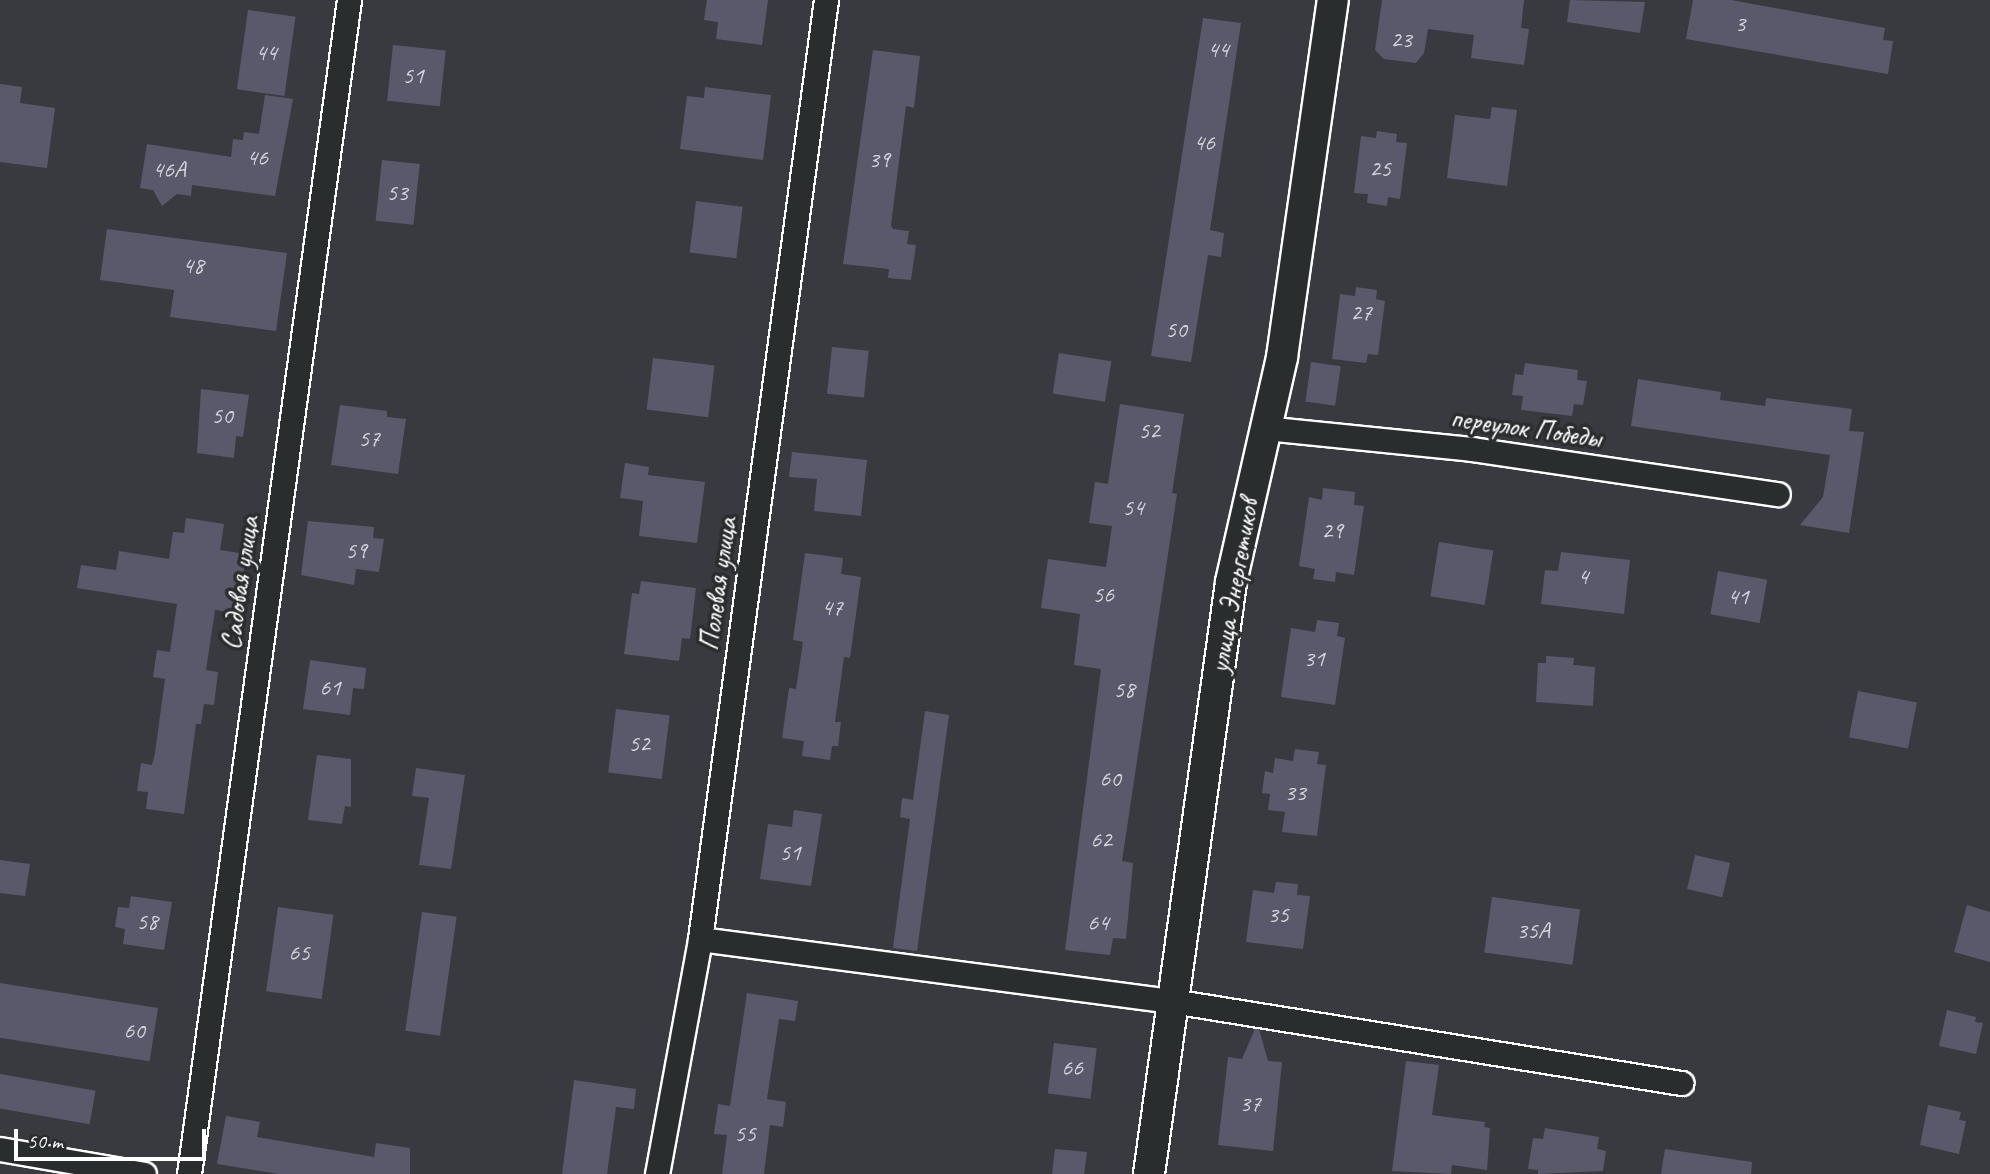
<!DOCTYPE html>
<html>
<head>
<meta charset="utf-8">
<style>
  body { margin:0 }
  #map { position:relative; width:1990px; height:1174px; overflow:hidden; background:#383a40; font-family:Caveat,sans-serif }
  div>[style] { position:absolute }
  .building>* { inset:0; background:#5a596b; transform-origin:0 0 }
  .roads { filter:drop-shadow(2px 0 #fff) drop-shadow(-2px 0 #fff) drop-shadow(0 2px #fff) drop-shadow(0 -2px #fff) }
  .minor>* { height:23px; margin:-11.5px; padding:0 11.5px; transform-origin:11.5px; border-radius:11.5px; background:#2a2d2e }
  .tertiary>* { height:30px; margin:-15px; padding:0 15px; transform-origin:15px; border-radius:15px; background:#2a2d2e }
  span { translate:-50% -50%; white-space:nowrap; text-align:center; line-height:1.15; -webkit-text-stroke:7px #2a2d2e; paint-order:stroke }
  .number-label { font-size:24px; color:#d6d6da }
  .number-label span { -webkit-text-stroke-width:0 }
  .street-label { font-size:28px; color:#fff }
  .scale { position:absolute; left:14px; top:1129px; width:192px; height:32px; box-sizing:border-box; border:4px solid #fff; border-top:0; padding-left:9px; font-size:21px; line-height:24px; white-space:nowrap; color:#fff; -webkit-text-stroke:5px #2a2d2e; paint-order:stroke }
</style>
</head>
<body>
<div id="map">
  <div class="building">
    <i style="clip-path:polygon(707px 0,768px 0,762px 45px,716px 39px,718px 22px,704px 20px)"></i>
    <i style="clip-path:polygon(1382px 0,1524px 0,1521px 28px,1529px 29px,1524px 65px,1471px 58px,1474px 35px,1428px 29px,1424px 53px,1416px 63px,1384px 59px,1375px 50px)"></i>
    <i style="clip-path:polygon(1570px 0,1645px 2px,1640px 33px,1567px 22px)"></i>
    <i style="clip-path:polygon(1693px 0,1731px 0,1885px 28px,1883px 40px,1893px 41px,1888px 74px,1686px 39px)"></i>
    <i style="left:248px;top:10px;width:48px;height:80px;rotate:8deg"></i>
    <i style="clip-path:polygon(1203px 18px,1241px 23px,1210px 230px,1224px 233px,1221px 257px,1208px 255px,1191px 362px,1151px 356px)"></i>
    <i style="left:393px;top:45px;width:53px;height:56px;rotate:6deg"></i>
    <i style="clip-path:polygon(873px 50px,920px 56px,914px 108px,906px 106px,891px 225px,893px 229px,909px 231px,907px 244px,916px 245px,911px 280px,888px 278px,889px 269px,843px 264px)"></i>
    <i style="clip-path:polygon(0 84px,22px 87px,20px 103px,55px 108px,47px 168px,0 162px)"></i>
    <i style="clip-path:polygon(705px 87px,771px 95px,763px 160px,680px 149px,687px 96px,704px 98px)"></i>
    <i style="clip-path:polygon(265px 95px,293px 99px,275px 196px,192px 185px,191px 196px,177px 194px,162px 206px,153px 190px,140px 188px,147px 144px,231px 157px,233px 139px,243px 140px,244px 132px,259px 134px)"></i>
    <i style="clip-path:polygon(1492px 107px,1517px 110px,1507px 186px,1447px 178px,1455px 115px,1490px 119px)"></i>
    <i style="clip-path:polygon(1377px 131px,1397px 134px,1396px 142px,1407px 143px,1400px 199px,1388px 197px,1387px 206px,1367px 203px,1368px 194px,1354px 193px,1361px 136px,1376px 138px)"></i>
    <i style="left:382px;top:160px;width:38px;height:61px;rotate:6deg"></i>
    <i style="left:696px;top:201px;width:47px;height:52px;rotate:7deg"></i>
    <i style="clip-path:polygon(107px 229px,287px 253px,276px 331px,170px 317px,174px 290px,100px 280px)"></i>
    <i style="clip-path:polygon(1356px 287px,1377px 290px,1376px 299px,1385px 301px,1378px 355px,1368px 354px,1366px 363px,1332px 359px,1340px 294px,1355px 296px)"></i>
    <i style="left:832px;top:347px;width:37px;height:47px;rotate:6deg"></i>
    <i style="left:1059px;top:353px;width:53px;height:41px;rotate:9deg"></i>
    <i style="left:653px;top:358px;width:62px;height:52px;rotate:7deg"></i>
    <i style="left:1311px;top:362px;width:30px;height:40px;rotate:8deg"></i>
    <i style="clip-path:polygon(1525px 363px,1578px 370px,1577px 380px,1587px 381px,1583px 405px,1574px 404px,1572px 416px,1521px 410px,1523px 396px,1512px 395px,1515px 374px,1523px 375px)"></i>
    <i style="clip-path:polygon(1638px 379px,1721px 392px,1720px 400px,1765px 406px,1766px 398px,1852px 409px,1849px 431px,1864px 432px,1849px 533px,1800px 525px,1823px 497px,1830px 455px,1631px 426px)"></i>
    <i style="clip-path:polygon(201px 389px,249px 395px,243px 437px,236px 436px,234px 458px,197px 453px)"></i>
    <i style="clip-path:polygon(1120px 404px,1184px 414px,1172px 493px,1177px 494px,1122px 861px,1133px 863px,1126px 939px,1113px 938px,1110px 955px,1065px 950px,1101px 669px,1074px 665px,1080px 614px,1041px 608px,1048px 559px,1106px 567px,1112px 526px,1089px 523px,1095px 482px,1108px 484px)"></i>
    <i style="clip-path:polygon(340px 405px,387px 411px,387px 417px,406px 419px,398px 474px,331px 465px)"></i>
    <i style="clip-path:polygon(792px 452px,867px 460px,861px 516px,814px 511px,817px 479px,789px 477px)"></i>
    <i style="clip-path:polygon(625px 463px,649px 467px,648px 475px,705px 482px,697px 543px,639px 536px,643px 501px,620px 498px)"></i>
    <i style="clip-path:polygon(1323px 488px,1355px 492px,1354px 505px,1364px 506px,1354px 575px,1336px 572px,1335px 582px,1313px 579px,1315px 569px,1299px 566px,1309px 497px,1322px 500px)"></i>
    <i style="clip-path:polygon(186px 518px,224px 524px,220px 550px,246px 554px,238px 613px,215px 610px,206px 670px,218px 672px,214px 705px,204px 704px,201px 724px,196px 724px,184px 814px,146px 809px,148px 792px,137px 791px,141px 763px,152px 765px,155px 753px,165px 679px,153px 677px,157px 650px,170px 652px,177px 604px,77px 588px,81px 565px,116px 570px,119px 551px,169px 559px,173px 532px,184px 533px)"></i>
    <i style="clip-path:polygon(308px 521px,374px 527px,373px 538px,384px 539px,379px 572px,356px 569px,354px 585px,301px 575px)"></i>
    <i style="left:1439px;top:542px;width:55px;height:55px;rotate:9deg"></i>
    <i style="clip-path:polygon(1561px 552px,1630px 560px,1624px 614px,1541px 604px,1545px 570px,1558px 571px)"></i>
    <i style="clip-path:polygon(805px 553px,843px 558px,841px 574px,861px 577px,850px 658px,844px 657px,835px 722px,841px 722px,838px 746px,832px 746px,830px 760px,802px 756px,804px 741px,782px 738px,789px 688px,796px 689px,803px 642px,793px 640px)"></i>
    <i style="left:1718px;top:571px;width:50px;height:44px;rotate:10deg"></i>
    <i style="clip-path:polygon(641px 581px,696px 588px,690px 639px,682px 638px,679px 661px,624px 654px,632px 593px,639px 594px)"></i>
    <i style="clip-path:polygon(1317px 620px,1339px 623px,1337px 636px,1345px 638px,1335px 705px,1281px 697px,1291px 628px,1315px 632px)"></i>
    <i style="clip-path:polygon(1546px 656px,1574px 658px,1573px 665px,1595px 667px,1593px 706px,1536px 702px,1538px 663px,1546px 663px)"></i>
    <i style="clip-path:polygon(310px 660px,366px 668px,364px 689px,353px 688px,350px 715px,303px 709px)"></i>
    <i style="left:1858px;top:691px;width:60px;height:47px;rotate:11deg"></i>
    <i style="left:616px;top:709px;width:54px;height:64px;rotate:7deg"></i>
    <i style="clip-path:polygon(925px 711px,949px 715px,917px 951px,893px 948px,910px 819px,900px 817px,902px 798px,913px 800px)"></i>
    <i style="clip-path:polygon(1295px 749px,1319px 752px,1317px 764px,1326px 765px,1317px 836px,1282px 832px,1285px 812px,1268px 810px,1270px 794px,1262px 793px,1265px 771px,1273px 773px,1275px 758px,1293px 761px)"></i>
    <i style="clip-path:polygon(317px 755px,351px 759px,351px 807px,345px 806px,342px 824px,308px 820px)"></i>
    <i style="clip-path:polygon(416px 768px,465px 775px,451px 869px,419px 865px,429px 798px,412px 796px)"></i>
    <i style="clip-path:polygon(794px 810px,822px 814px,811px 886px,760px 879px,768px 824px,792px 827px)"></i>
    <i style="left:1695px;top:855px;width:36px;height:35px;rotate:13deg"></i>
    <i style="clip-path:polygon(0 860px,30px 864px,25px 896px,0 893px)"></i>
    <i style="clip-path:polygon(1276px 882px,1298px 884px,1297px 895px,1310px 896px,1303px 949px,1246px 942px,1253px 890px,1274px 893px)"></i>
    <i style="clip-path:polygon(131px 896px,172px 902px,164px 950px,123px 944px,125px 929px,115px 927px,118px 907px,129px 908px)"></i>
    <i style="left:1492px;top:897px;width:89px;height:56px;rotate:8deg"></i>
    <i style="clip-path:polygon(1967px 905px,1990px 912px,1990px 962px,1954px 952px)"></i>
    <i style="left:278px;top:907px;width:56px;height:85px;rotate:8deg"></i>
    <i style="left:422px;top:912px;width:35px;height:120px;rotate:8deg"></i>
    <i style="left:0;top:983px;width:160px;height:54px;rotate:9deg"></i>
    <i style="clip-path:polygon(747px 993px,798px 1001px,795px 1021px,779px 1019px,767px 1099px,786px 1102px,783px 1127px,770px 1125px,764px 1174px,722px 1174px,727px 1135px,714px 1134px,718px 1104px,730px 1106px)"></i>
    <i style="clip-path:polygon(1947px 1010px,1976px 1017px,1975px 1022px,1983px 1023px,1976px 1054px,1939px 1046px)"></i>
    <i style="clip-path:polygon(1255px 1029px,1259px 1029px,1268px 1061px,1282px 1062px,1273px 1151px,1218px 1145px,1228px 1057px,1242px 1059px)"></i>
    <i style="left:1054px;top:1043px;width:43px;height:51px;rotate:7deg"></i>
    <i style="clip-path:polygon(1406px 1061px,1439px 1065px,1432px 1115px,1485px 1122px,1484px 1127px,1490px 1128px,1487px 1170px,1452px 1165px,1451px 1174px,1392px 1171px)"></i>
    <i style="left:0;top:1074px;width:97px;height:34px;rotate:10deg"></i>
    <i style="clip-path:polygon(574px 1080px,636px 1089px,634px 1109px,616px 1107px,607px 1174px,562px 1174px)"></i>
    <i style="clip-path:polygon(1928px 1105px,1961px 1112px,1959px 1120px,1966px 1121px,1959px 1154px,1920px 1145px)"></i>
    <i style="clip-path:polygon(226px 1116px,260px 1122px,257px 1137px,374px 1157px,376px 1143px,410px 1148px,410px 1174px,279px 1174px,217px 1164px)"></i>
    <i style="clip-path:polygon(1545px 1128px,1599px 1137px,1597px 1149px,1606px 1151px,1603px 1171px,1538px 1174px,1538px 1170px,1528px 1169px,1533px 1138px,1543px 1139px)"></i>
    <i style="clip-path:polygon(1055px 1149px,1087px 1152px,1084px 1174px,1052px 1174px)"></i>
    <i style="clip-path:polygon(1665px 1149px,1752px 1162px,1751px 1174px,1661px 1174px)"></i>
  </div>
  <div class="roads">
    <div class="minor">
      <i style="left:1265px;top:428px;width:208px;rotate:5.8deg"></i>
      <i style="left:1472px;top:449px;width:309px;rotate:8.4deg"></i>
      <i style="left:700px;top:939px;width:476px;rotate:7.5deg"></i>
      <i style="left:1172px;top:1001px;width:516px;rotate:9.15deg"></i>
      <i style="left:0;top:1149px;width:146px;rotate:9.8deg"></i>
      <i style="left:189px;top:1174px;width:1185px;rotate:-82.24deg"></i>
      <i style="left:657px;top:1174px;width:239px;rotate:-79.6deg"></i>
      <i style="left:700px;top:939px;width:947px;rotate:-82.36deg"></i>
    </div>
    <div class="tertiary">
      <i style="left:1149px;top:1174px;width:598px;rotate:-82.11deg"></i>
      <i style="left:1231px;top:582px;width:231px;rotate:-77.2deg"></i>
      <i style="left:1282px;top:357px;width:361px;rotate:-81.9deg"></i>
    </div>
  </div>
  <div class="number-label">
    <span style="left:1740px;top:24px">3</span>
    <span style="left:1401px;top:40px">23</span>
    <span style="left:1218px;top:50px">44</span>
    <span style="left:266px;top:53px">44</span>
    <span style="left:413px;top:76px">51</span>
    <span style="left:1204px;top:143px">46</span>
    <span style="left:257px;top:158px">46</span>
    <span style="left:879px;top:160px">39</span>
    <span style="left:1380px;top:169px">25</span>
    <span style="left:169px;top:170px">46А</span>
    <span style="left:397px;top:193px">53</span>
    <span style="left:193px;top:266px">48</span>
    <span style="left:1361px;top:313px">27</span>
    <span style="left:1176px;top:330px">50</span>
    <span style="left:222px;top:416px">50</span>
    <span style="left:1149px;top:431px">52</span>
    <span style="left:369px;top:439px">57</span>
    <span style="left:1133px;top:508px">54</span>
    <span style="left:1332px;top:531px">29</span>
    <span style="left:356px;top:551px">59</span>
    <span style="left:1583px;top:577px">4</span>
    <span style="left:1103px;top:595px">56</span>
    <span style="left:1738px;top:597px">41</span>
    <span style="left:832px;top:608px">47</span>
    <span style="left:1314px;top:659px">31</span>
    <span style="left:330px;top:688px">61</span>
    <span style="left:1124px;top:690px">58</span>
    <span style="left:639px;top:744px">52</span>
    <span style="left:1110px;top:779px">60</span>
    <span style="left:1295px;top:793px">33</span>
    <span style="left:1101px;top:840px">62</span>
    <span style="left:790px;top:853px">51</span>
    <span style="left:1278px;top:915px">35</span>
    <span style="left:147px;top:922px">58</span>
    <span style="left:1098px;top:923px">64</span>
    <span style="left:1533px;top:931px">35А</span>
    <span style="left:299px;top:953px">65</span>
    <span style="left:134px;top:1031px">60</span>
    <span style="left:1072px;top:1068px">66</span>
    <span style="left:1250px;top:1104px">37</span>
    <span style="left:745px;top:1134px">55</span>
  </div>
  <div class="street-label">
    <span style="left:1526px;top:428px;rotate:8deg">переулок Победы</span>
    <span style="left:240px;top:583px;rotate:-82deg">Садовая улица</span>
    <span style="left:718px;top:584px;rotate:-82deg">Полевая улица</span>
    <span style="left:1234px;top:586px;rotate:-80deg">улица Энергетиков</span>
  </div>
  <div class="scale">50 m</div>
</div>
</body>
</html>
